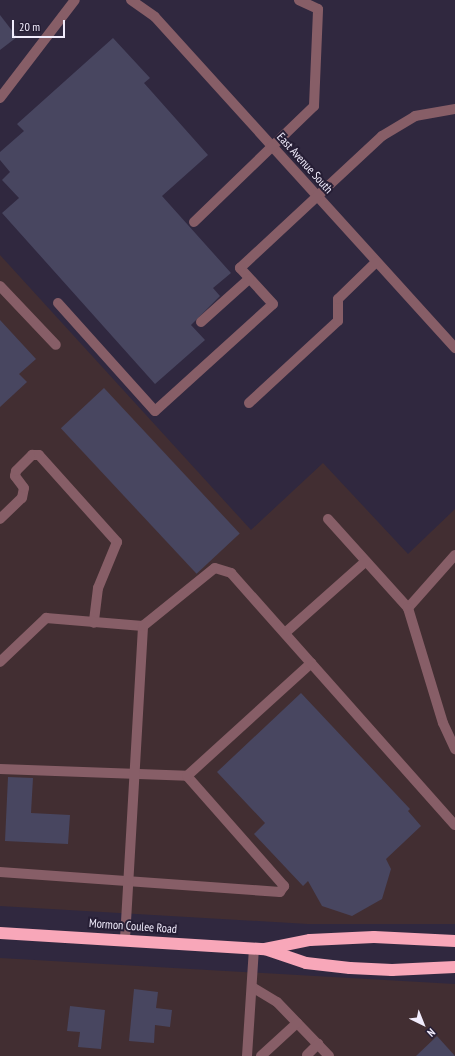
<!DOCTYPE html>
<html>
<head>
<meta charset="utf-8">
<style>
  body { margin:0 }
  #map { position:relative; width:455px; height:1056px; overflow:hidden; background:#30283f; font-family:"PT Sans Narrow",sans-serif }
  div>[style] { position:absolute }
  .commercial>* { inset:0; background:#422e32 }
  .building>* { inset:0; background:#484660; transform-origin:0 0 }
  .minor>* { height:10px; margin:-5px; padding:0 5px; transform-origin:5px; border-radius:5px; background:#875e67 }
  .highway>* { height:12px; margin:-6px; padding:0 6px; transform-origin:6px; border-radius:6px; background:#f8a7b9 }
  span { translate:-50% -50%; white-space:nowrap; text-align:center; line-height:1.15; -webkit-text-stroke:4px #261e35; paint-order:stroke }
  .street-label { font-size:12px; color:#f1ecfc }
  .north { position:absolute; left:403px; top:1004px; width:40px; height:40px; -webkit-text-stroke:3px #261e35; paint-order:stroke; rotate:137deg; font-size:11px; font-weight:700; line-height:16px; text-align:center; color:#f1ecfc }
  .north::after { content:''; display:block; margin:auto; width:14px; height:18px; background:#f1ecfc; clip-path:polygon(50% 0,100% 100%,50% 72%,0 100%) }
  .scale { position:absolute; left:12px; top:20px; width:53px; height:18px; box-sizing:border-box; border:2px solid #f1ecfc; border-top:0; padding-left:5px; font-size:12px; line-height:14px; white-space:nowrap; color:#f1ecfc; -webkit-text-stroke:3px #261e35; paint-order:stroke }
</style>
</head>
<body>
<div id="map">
  <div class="commercial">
    <i style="clip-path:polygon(0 255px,251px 530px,323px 463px,408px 554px,455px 509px,455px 924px,308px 924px,0 906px)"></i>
    <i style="clip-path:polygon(0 958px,455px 984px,455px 1056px,0 1056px)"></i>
  </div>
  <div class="building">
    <i style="clip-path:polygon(0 15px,17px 37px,0 50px)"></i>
    <i style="clip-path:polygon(113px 38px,150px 78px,144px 83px,208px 155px,162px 196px,231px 273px,213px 288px,220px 296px,191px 325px,205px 340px,155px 384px,2px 213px,19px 198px,2px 180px,10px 172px,0 160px,0 152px,24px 131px,17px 124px)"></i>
    <i style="clip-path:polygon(0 320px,36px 359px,19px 374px,27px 382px,0 407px)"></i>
    <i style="left:104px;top:388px;width:199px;height:59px;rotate:47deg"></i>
    <i style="clip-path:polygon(301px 693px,410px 809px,408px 811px,421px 826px,386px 859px,391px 869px,382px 899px,352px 916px,322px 906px,308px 881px,303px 886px,254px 834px,265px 823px,217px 772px)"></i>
    <i style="clip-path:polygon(8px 777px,33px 778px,31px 813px,70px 815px,68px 844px,5px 841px)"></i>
    <i style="clip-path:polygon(134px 989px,158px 992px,156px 1008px,172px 1010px,170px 1027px,155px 1025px,154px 1043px,129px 1041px)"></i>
    <i style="clip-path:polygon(70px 1006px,105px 1010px,101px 1049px,78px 1047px,80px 1032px,67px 1031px)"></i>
    <i style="clip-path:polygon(437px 1036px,455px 1056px,416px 1056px)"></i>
  </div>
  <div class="minor">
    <i style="left:131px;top:0;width:29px;rotate:35deg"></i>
    <i style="left:155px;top:17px;width:447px;rotate:47.8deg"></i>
    <i style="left:0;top:98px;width:123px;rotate:-52.6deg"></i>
    <i style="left:194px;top:222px;width:167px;rotate:-44deg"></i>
    <i style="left:314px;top:106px;width:97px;rotate:-87.6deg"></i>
    <i style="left:318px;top:9px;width:21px;rotate:-155deg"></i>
    <i style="left:0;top:286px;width:81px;rotate:46.5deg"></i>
    <i style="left:58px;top:303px;width:145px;rotate:48.1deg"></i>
    <i style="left:155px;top:411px;width:159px;rotate:-42.2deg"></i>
    <i style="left:273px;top:304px;width:49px;rotate:-132.5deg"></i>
    <i style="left:240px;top:268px;width:194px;rotate:-42.9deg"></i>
    <i style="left:382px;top:136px;width:39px;rotate:-31deg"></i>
    <i style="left:415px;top:116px;width:41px;rotate:-9.9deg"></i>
    <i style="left:201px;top:322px;width:64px;rotate:-41.9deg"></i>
    <i style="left:249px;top:403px;width:121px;rotate:-42.7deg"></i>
    <i style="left:338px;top:321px;width:22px;rotate:-90deg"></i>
    <i style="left:338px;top:299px;width:53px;rotate:-44.2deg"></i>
    <i style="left:0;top:519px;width:30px;rotate:-44deg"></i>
    <i style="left:22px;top:498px;width:10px;rotate:-79deg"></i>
    <i style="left:24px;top:488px;width:15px;rotate:-127deg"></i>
    <i style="left:15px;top:476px;width:5px;rotate:-79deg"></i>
    <i style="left:16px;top:471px;width:23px;rotate:-45deg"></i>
    <i style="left:32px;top:455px;width:7px"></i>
    <i style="left:39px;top:455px;width:117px;rotate:48.1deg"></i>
    <i style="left:117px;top:542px;width:50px;rotate:112.4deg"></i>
    <i style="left:98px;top:588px;width:35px;rotate:97deg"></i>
    <i style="left:328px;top:519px;width:120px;rotate:48deg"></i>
    <i style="left:408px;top:608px;width:71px;rotate:-48.4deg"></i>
    <i style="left:408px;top:608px;width:120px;rotate:73.1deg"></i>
    <i style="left:443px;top:723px;width:29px;rotate:65deg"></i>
    <i style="left:285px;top:633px;width:108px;rotate:-41.6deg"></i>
    <i style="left:0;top:662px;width:64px;rotate:-43.7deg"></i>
    <i style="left:46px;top:618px;width:97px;rotate:4.7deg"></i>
    <i style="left:0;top:769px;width:187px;rotate:2.1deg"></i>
    <i style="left:187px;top:776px;width:147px;rotate:48.6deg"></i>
    <i style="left:284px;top:886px;width:7px;rotate:124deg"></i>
    <i style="left:280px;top:892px;width:281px;rotate:-175.9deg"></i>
    <i style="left:187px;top:776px;width:168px;rotate:-42.3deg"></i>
    <i style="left:125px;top:939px;width:314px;rotate:-86.7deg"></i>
    <i style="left:143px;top:626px;width:92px;rotate:-38.9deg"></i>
    <i style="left:215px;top:568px;width:17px;rotate:17deg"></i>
    <i style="left:231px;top:573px;width:337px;rotate:48.4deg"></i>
    <i style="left:252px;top:987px;width:29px;rotate:31deg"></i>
    <i style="left:277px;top:1002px;width:75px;rotate:46.1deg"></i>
    <i style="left:307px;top:1055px;width:16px;rotate:-45deg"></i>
    <i style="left:247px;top:1056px;width:108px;rotate:-86.3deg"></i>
    <i style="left:261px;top:1056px;width:49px;rotate:-42.5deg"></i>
  </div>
  <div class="highway">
    <i style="left:0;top:933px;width:265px;rotate:3.5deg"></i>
    <i style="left:265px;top:949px;width:43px;rotate:18.9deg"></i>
    <i style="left:306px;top:963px;width:44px;rotate:6.5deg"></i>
    <i style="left:350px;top:968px;width:42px;rotate:2.7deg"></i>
    <i style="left:392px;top:970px;width:63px;rotate:-2.7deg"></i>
    <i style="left:265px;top:949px;width:46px;rotate:-11.3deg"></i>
    <i style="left:310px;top:940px;width:64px;rotate:-2.7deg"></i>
    <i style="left:374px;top:937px;width:81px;rotate:2.8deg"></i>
  </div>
  <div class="street-label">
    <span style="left:305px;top:163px;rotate:48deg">East Avenue South</span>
    <span style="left:133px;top:926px;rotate:4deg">Mormon Coulee Road</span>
  </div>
  <div class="north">N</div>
  <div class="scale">20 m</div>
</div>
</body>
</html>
